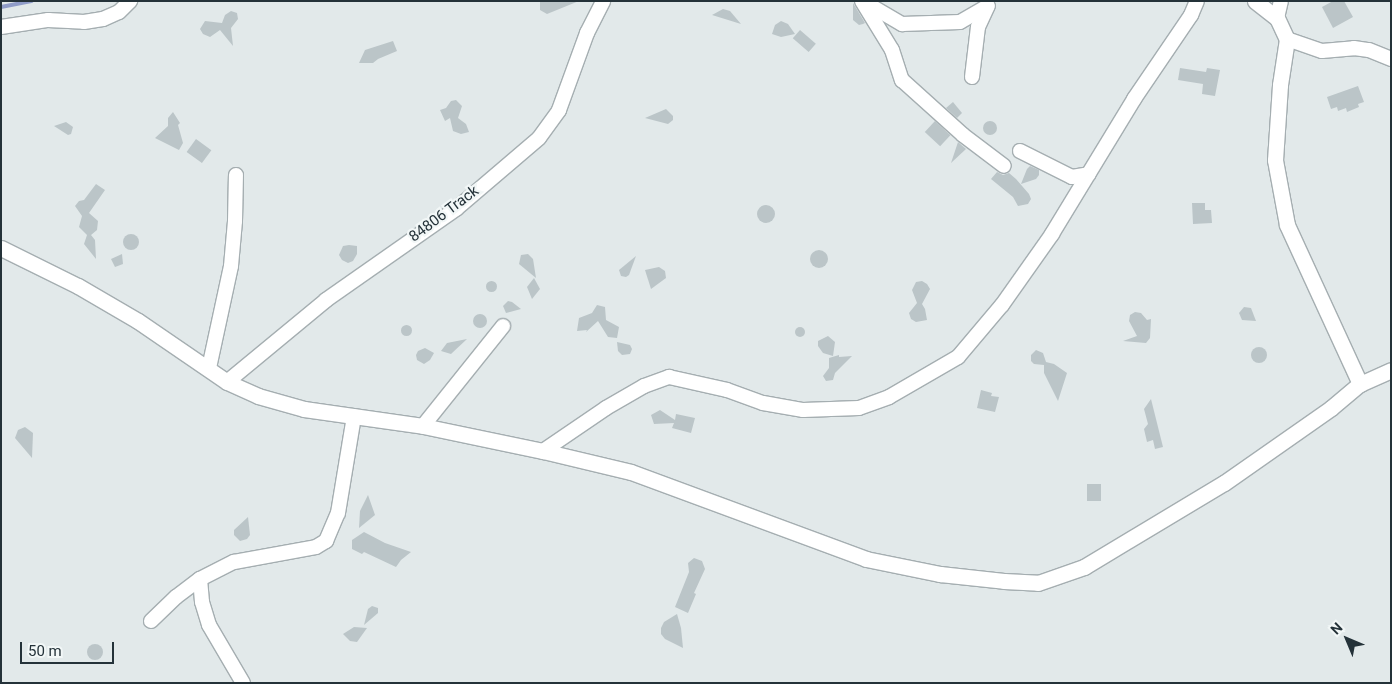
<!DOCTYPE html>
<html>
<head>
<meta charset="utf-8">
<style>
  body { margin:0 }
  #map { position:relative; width:1392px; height:684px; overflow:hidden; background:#e2e9ea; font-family:Roboto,sans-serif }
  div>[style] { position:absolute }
  .stream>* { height:4px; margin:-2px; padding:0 2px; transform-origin:2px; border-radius:2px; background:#909dc9 }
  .building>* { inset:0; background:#bbc5c8; transform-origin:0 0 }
  .round { border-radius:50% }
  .roads { filter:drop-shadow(1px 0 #a5aeb1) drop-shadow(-1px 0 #a5aeb1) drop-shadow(0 1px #a5aeb1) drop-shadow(0 -1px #a5aeb1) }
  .street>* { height:14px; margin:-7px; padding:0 7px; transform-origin:7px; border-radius:7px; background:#fff }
  .secondary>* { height:15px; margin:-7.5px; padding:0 7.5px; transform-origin:7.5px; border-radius:7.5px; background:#fff }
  span { translate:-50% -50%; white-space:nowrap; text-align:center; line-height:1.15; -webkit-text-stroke:4.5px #f2f7f7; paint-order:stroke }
  .street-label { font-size:15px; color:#243239 }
  .frame { position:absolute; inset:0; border:2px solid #243239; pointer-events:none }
  .north { position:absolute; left:1322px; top:614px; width:50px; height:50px; -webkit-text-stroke:4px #f2f7f7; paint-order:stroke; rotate:315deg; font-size:14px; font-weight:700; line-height:20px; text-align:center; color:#243239 }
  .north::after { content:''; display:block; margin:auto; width:18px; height:22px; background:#243239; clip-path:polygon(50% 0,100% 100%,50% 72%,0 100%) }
  .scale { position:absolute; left:20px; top:642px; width:94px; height:22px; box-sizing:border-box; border:2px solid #243239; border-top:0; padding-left:6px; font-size:15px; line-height:18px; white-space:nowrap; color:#243239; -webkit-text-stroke:4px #f2f7f7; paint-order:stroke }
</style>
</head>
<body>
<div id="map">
  <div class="stream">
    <i style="left:1px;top:7px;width:31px;rotate:-11deg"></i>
  </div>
  <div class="building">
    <i style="clip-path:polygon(540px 1px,579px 1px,547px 14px,540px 10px)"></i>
    <i style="clip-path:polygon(1333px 1px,1344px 1px,1353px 17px,1333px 28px,1322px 7px)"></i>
    <i style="clip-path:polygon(853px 3px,865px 23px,863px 24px,859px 25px,853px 20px)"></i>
    <i style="clip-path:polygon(723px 9px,730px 11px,741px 24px,712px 15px)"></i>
    <i style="clip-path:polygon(231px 11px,237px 13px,238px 19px,231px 28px,233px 46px,220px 30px,210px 37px,203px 34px,200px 29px,205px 21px,222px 23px,225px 15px)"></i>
    <i style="clip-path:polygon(781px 21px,788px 24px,795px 34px,781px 37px,772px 34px,775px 25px)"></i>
    <i style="left:800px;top:30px;width:21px;height:11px;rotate:41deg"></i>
    <i style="clip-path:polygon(393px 41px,397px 51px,378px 59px,373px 63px,359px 63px,365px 50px)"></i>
    <i style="clip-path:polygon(1180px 68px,1206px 72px,1207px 68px,1220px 70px,1215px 96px,1202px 94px,1203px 84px,1178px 80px)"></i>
    <i style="clip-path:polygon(1358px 86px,1364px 102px,1358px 104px,1359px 107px,1347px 112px,1346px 108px,1338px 111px,1337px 107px,1331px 109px,1327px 97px)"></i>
    <i style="clip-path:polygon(456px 100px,462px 106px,458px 118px,466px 124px,469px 132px,461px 134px,453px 131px,450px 118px,445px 121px,440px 110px,446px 108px,451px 101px)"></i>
    <i style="clip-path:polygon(953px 102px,962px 113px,957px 118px,946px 108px)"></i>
    <i style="clip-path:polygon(666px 109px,673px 116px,673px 120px,668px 124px,645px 118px)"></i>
    <i style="clip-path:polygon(173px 112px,180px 123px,178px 125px,183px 143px,179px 150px,155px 138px,168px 126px,168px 118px)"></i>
    <i class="round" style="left:983px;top:121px;width:14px;height:14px"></i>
    <i style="left:935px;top:121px;width:21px;height:15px;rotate:43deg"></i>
    <i style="clip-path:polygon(66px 122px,73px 127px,71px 134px,68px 135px,54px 126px)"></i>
    <i style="left:196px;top:139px;width:19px;height:16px;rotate:36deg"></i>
    <i style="clip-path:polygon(958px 142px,966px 149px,951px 163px)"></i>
    <i style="clip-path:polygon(1030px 166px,1039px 170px,1039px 175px,1036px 179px,1021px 184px,1027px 169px)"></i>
    <i style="clip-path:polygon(997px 172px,1003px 175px,1009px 173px,1016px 179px,1029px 194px,1031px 199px,1028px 204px,1018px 206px,1013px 197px,991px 179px)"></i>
    <i style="clip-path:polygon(96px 184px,105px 190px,89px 213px,98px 221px,97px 230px,91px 235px,95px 240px,96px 259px,84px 244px,87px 235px,79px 227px,82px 216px,75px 206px,79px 201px,84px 200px)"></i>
    <i style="clip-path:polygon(1192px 203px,1205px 203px,1205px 210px,1211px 210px,1212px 223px,1193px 224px)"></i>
    <i class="round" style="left:757px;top:205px;width:18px;height:18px"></i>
    <i class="round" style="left:123px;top:234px;width:16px;height:16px"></i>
    <i style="clip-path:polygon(349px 245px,357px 246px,357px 254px,353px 261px,348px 263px,342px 260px,339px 255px,343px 246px)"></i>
    <i class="round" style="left:810px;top:250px;width:18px;height:18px"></i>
    <i style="clip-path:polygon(122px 254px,123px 264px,115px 267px,111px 259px)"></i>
    <i style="clip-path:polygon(528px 254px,533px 259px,536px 278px,519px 264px,521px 255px)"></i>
    <i style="clip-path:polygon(636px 256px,629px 275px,626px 277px,621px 276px,619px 270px)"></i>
    <i style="clip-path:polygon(659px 267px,665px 271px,666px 278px,651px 289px,645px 270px)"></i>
    <i style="clip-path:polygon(534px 278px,540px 289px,532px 299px,527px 287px)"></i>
    <i class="round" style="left:485.5px;top:280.5px;width:11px;height:11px"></i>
    <i style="clip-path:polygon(922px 281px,927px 284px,930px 289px,922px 304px,925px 309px,927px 320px,916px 322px,911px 319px,909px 313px,917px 303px,912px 290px,916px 282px)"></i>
    <i style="clip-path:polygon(508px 301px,512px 302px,521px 309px,506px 313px,503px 306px)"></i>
    <i style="clip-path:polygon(597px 305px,605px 307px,606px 320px,619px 327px,617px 338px,608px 337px,598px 321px,586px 332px,587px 330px,577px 331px,579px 318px,592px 313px)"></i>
    <i style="clip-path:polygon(1244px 307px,1251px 308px,1256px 321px,1242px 320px,1239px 313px)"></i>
    <i style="clip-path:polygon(1135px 312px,1141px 313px,1147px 320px,1151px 319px,1150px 338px,1146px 343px,1123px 341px,1137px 336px,1129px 321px,1130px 315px)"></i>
    <i class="round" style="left:473px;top:314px;width:14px;height:14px"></i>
    <i class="round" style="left:400.5px;top:324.5px;width:11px;height:11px"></i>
    <i class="round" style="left:795px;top:327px;width:10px;height:10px"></i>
    <i style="clip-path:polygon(828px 336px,835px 342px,833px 356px,823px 353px,818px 346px,818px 341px)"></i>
    <i style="clip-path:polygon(467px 339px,451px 354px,441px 351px,447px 343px)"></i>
    <i style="clip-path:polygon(617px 342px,630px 345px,632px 349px,630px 354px,622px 355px,618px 351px)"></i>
    <i class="round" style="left:1251px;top:347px;width:16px;height:16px"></i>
    <i style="clip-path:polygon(425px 348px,434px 353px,430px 360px,424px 364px,417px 360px,416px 355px,418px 351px)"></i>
    <i style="clip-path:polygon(1036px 350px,1043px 353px,1046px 362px,1054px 364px,1067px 373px,1058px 401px,1044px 373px,1044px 365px,1034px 364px,1031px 361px,1031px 355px)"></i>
    <i style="clip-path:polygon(839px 355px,839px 357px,852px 356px,835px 373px,833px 380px,826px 381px,823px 376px,829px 368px,829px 358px)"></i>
    <i style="clip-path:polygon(981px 390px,992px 393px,991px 396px,999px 397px,995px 412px,977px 408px)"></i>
    <i style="clip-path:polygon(1151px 399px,1163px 447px,1155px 449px,1153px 440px,1147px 442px,1144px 429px,1148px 424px,1144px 409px)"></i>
    <i style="clip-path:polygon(660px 410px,675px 420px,676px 414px,695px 418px,691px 433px,672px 428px,674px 423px,654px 424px,651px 415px)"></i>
    <i style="clip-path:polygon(25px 427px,33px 433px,32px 458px,15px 438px,18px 430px)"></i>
    <i style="left:1087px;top:484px;width:14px;height:17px"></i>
    <i style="clip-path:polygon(368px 495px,375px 515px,359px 528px,360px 511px)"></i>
    <i style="clip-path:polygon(248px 517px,250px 535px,247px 539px,240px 541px,234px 535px,234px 530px)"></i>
    <i style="clip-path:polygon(364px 532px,385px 543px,411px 552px,401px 560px,396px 567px,364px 552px,362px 554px,352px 549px,352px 540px)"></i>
    <i style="clip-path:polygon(694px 558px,702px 561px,705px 569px,694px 593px,696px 594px,688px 613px,675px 607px,689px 572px,688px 563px)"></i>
    <i style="clip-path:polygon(372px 606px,378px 608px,378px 613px,364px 625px,368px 609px)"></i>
    <i style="clip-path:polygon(677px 614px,681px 628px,683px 648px,665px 639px,661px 634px,661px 628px,664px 622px)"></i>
    <i style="clip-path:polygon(354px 627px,367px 628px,357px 642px,350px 641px,343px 634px)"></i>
    <i class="round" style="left:87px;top:644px;width:16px;height:16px"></i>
  </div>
  <div class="roads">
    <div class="street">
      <i style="left:862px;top:1px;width:57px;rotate:58.5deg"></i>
      <i style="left:892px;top:50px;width:32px;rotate:72deg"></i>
      <i style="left:902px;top:80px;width:82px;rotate:42deg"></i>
      <i style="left:963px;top:135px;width:51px;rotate:37.1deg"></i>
      <i style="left:866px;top:3px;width:42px;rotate:30.3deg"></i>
      <i style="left:902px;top:24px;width:58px;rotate:-2deg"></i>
      <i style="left:960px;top:22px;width:32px;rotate:-30deg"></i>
      <i style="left:1277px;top:18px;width:17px;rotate:-77deg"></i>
      <i style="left:1px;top:27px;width:48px;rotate:-8.5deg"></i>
      <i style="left:48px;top:20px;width:36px;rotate:3deg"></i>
      <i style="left:84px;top:22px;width:19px;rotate:-9deg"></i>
      <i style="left:103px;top:19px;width:17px;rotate:-24deg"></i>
      <i style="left:119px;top:12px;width:16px;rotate:-45deg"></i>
      <i style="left:1287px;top:39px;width:37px;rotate:19deg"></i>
      <i style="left:1322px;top:51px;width:32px;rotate:-5deg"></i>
      <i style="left:1354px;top:48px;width:15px;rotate:8deg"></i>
      <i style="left:1369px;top:50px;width:24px;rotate:22deg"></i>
      <i style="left:972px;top:77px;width:50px;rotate:-83.2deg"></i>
      <i style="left:978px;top:27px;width:23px;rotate:-65deg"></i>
      <i style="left:1020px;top:151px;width:58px;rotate:26.6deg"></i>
      <i style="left:1072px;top:177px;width:17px;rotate:-10deg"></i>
      <i style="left:209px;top:368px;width:104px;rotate:-77.8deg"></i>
      <i style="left:231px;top:266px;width:45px;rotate:-84.9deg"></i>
      <i style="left:235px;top:221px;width:46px;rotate:-88.8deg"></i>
      <i style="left:227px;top:382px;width:129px;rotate:-39.6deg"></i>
      <i style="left:326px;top:300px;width:159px;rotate:-35deg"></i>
      <i style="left:456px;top:209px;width:109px;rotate:-40.5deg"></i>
      <i style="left:539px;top:138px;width:34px;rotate:-54deg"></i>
      <i style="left:559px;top:110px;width:82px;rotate:-70deg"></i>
      <i style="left:587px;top:33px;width:36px;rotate:-63deg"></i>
      <i style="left:423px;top:426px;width:128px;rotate:-51.3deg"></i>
      <i style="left:543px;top:451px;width:76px;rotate:-34.3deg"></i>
      <i style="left:606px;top:408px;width:44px;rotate:-30.1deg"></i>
      <i style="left:644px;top:386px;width:27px;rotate:-20deg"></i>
      <i style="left:669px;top:377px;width:59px;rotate:12.6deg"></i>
      <i style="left:727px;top:390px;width:38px;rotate:20deg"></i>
      <i style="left:763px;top:403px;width:41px;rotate:9.9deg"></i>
      <i style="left:803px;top:410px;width:56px;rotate:-2deg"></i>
      <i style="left:859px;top:408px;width:32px;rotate:-20deg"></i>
      <i style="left:889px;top:397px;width:80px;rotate:-30.1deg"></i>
      <i style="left:958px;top:357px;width:68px;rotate:-49.8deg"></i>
      <i style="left:1002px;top:305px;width:87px;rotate:-54.8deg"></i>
      <i style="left:1052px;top:234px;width:158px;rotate:-58.7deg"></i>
      <i style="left:1134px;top:99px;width:102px;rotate:-55.8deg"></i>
      <i style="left:1191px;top:15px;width:15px;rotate:-67deg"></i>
      <i style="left:200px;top:579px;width:23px;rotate:85deg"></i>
      <i style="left:202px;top:602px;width:24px;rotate:73deg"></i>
      <i style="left:209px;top:625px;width:67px;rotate:59.6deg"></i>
      <i style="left:151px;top:621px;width:35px;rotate:-44deg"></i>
      <i style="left:176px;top:597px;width:30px;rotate:-37deg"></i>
      <i style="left:200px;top:579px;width:38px;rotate:-27deg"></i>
      <i style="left:234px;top:562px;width:83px;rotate:-10.4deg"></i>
      <i style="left:316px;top:547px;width:12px;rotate:-31deg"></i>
      <i style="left:326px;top:541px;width:30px;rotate:-67deg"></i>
      <i style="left:338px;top:513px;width:98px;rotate:-80.6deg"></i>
    </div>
    <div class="secondary">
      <i style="left:1255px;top:1px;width:28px;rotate:38deg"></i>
      <i style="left:1277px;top:18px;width:23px;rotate:65deg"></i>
      <i style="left:1287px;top:39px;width:47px;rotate:98.7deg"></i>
      <i style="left:1280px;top:85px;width:75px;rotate:93.8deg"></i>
      <i style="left:1275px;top:160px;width:66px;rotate:79.5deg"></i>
      <i style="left:1287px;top:225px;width:175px;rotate:65.3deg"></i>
      <i style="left:1px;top:248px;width:86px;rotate:26.3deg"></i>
      <i style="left:78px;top:286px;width:69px;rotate:30.3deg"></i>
      <i style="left:138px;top:321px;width:108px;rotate:34.4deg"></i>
      <i style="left:227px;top:382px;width:34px;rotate:24deg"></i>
      <i style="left:258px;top:396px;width:48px;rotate:15.8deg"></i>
      <i style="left:304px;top:409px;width:120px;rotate:8.1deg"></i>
      <i style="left:423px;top:426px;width:123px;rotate:11.8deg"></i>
      <i style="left:543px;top:451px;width:90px;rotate:13.4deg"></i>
      <i style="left:631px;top:472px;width:251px;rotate:20.3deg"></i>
      <i style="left:866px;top:559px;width:76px;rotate:11.5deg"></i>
      <i style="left:940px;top:574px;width:64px;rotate:6.2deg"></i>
      <i style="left:1004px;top:581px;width:34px;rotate:3deg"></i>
      <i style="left:1038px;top:583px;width:49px;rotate:-19.2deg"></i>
      <i style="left:1084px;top:567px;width:163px;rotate:-31deg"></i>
      <i style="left:1224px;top:483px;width:131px;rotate:-35deg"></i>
      <i style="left:1331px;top:408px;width:38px;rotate:-40deg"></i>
      <i style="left:1360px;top:384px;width:34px;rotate:-24deg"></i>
    </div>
  </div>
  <div class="street-label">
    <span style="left:444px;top:214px;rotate:-37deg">84806 Track</span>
  </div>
  <div class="frame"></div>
  <div class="north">N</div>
  <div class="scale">50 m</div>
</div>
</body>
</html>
